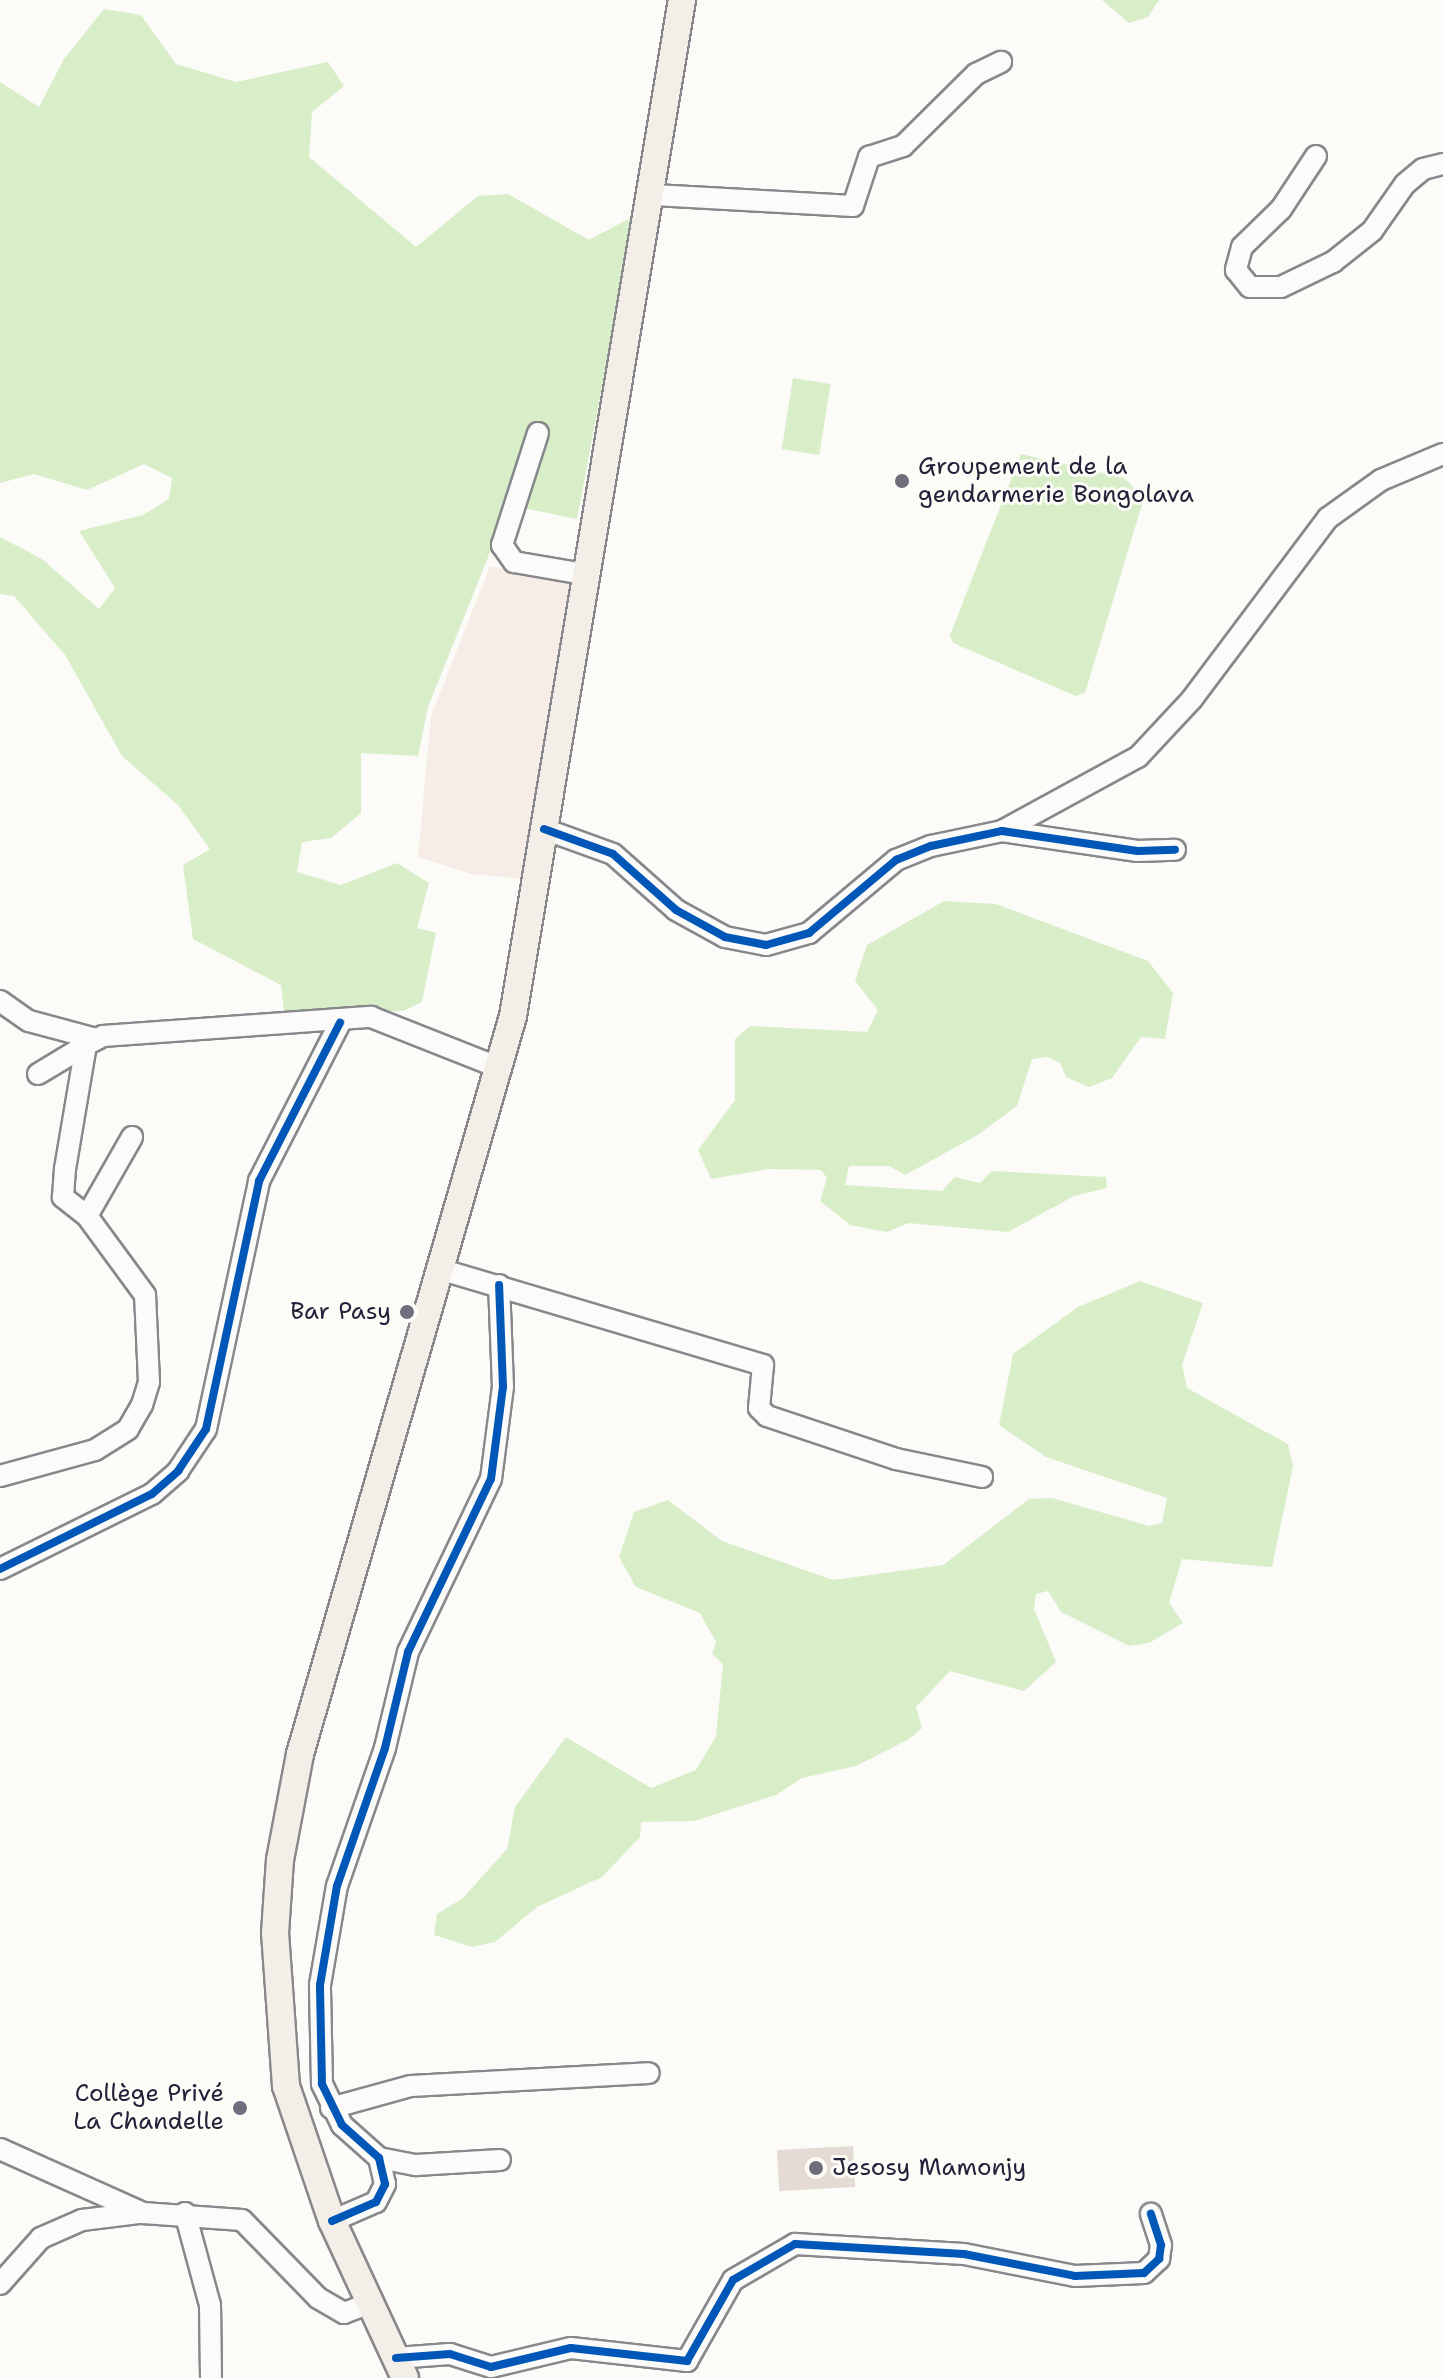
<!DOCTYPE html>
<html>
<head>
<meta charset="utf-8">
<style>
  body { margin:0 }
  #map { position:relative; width:1443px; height:2378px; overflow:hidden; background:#fcfbf8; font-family:"Shantell Sans",sans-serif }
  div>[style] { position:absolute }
  .built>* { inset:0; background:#f6ede6 }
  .green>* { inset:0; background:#d8eec8; transform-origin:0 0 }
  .building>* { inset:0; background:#e4dbd4; transform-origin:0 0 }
  .roads { filter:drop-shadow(2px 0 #88888c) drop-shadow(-2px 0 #88888c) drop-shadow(0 2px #88888c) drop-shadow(0 -2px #88888c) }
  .minor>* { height:20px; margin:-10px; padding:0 10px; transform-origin:10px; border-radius:10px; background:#fbfbf9 }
  .major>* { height:26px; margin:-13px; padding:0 13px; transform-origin:13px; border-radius:13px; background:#f3eee7 }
  .cycleway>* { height:8px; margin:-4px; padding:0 4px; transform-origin:4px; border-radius:4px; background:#0057b8 }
  .dots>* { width:22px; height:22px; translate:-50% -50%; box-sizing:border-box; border:4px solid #fdfcf7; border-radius:50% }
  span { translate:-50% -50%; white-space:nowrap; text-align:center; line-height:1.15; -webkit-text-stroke:6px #fdfcf7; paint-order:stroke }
  .poi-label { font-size:24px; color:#22223b }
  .left { translate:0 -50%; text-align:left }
  .right { translate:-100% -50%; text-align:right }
</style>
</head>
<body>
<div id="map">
  <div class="built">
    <i style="clip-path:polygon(490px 566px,580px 582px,525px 879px,471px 874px,418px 857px,431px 716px)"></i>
  </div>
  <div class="green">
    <i style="clip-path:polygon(1102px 0,1159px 0,1148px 17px,1129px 23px)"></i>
    <i style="clip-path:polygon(104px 9px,141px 15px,176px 64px,236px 82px,328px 62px,344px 86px,312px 112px,309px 157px,416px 247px,478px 196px,508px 194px,589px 240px,634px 216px,577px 519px,509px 505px,428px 707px,418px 756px,361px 753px,361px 813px,331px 838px,302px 842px,297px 872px,341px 885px,397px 863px,429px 883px,417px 928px,436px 933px,422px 1002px,403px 1011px,284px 1012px,281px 985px,193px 939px,183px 865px,210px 849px,178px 805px,122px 756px,65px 655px,14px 596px,0 594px,0 537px,42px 559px,99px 609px,115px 588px,79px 531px,143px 515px,169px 499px,172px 478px,144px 464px,87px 490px,34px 474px,0 483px,0 82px,39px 107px,64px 59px)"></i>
    <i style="left:793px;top:378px;width:38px;height:72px;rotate:9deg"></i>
    <i style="clip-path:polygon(1021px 454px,1124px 478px,1144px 498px,1085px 693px,1076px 696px,953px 643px,950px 635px)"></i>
    <i style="clip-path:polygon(944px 901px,996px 904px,1148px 961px,1173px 993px,1165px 1039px,1141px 1037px,1112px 1078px,1089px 1087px,1066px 1077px,1060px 1063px,1047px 1057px,1032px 1059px,1017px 1106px,976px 1136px,905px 1175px,889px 1166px,849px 1166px,845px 1185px,942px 1191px,955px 1177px,980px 1183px,992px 1171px,1106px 1177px,1107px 1188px,1074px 1196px,1008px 1232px,908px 1223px,887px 1232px,850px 1225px,820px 1201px,827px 1178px,821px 1170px,769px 1169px,711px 1179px,698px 1150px,735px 1100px,735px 1039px,750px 1026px,867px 1032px,878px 1010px,855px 981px,867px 945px)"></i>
    <i style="clip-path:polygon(1140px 1281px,1203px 1303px,1182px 1365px,1187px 1388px,1288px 1444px,1293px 1466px,1272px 1567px,1182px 1559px,1169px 1603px,1183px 1623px,1149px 1643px,1129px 1646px,1061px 1612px,1048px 1591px,1036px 1594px,1034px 1609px,1056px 1662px,1024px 1691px,950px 1671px,916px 1707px,922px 1728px,909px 1739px,856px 1766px,802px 1778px,776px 1795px,694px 1821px,641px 1822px,640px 1837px,602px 1877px,537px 1907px,495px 1942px,472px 1947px,434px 1935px,437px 1914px,463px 1898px,507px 1849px,515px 1807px,566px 1737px,651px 1788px,696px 1770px,716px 1736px,723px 1664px,712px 1654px,716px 1642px,700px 1613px,636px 1587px,619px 1557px,634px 1512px,668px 1500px,722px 1541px,833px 1580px,943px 1565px,1029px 1499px,1052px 1498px,1149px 1526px,1162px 1523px,1167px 1498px,1046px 1457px,999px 1425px,1013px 1354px,1078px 1307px)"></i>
  </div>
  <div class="building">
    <i style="left:853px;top:2146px;width:41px;height:76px;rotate:87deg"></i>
  </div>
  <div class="roads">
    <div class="minor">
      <i style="left:1316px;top:156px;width:64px;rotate:123.4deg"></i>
      <i style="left:1281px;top:209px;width:54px;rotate:135.7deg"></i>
      <i style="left:1242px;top:247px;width:24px;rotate:105deg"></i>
      <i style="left:1236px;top:270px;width:22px;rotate:51deg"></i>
      <i style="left:1250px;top:287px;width:31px"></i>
      <i style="left:1281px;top:287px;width:58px;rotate:-25.7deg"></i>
      <i style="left:1333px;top:262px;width:50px;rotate:-38.5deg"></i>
      <i style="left:1372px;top:231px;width:57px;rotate:-54.9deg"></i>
      <i style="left:1405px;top:184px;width:23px;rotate:-40deg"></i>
      <i style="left:1423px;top:169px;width:21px;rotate:-14deg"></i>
      <i style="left:654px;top:195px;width:199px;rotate:3.2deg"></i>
      <i style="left:853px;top:206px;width:52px;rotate:-71.9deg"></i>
      <i style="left:869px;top:157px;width:36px;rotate:-18deg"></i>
      <i style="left:903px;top:146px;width:103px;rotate:-44.6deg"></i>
      <i style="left:976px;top:74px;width:28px;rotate:-26deg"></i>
      <i style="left:538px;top:433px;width:118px;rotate:107.8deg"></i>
      <i style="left:502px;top:545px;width:21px;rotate:55deg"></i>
      <i style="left:514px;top:562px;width:76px;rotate:9.8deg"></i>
      <i style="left:544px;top:829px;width:73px;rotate:19.9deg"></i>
      <i style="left:613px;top:854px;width:84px;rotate:41.6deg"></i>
      <i style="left:676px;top:910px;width:56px;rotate:28.9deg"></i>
      <i style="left:725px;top:937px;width:42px;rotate:11deg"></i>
      <i style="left:766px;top:945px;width:45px;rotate:-15.6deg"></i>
      <i style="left:809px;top:933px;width:114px;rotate:-40deg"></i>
      <i style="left:896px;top:860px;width:38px;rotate:-22deg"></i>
      <i style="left:931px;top:846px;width:73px;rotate:-11.9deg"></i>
      <i style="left:1002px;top:831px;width:137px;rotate:8.4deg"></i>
      <i style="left:1138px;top:851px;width:37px;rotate:-2deg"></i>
      <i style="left:1002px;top:831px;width:155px;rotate:-28.6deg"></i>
      <i style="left:1138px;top:757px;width:79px;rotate:-47deg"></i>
      <i style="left:1192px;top:699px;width:226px;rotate:-53.1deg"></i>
      <i style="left:1328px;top:518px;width:65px;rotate:-35.6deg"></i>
      <i style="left:1381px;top:480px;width:67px;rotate:-22.8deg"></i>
      <i style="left:0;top:1001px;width:35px;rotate:35deg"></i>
      <i style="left:29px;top:1021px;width:69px;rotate:15deg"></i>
      <i style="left:38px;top:1074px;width:56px;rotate:-31.1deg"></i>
      <i style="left:87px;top:1216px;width:31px;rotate:-142deg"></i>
      <i style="left:63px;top:1197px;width:28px;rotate:-86deg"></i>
      <i style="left:65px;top:1169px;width:126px;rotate:-80.4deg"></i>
      <i style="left:86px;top:1045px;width:19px;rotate:-28deg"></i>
      <i style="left:103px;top:1036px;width:269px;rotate:-4.1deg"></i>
      <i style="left:371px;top:1017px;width:136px;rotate:21.6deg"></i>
      <i style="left:439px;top:1269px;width:338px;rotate:16.5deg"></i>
      <i style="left:763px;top:1365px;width:43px;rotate:95.3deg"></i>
      <i style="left:759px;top:1408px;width:11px;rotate:45deg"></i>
      <i style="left:767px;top:1416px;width:136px;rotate:18.4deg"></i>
      <i style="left:896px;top:1459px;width:88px;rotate:11.8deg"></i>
      <i style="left:0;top:1476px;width:98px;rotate:-15.3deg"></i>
      <i style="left:95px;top:1450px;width:39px;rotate:-32deg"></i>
      <i style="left:128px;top:1429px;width:28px;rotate:-60deg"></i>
      <i style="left:142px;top:1405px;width:24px;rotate:-73deg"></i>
      <i style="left:149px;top:1382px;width:87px;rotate:-92.6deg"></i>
      <i style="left:145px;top:1295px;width:98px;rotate:-126.3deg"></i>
      <i style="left:87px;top:1216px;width:91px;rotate:-60.3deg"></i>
      <i style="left:0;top:1569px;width:169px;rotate:-26.3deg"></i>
      <i style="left:152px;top:1494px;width:35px;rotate:-41deg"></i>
      <i style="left:178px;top:1471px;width:50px;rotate:-56.3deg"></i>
      <i style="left:206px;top:1429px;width:254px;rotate:-77.9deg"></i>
      <i style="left:259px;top:1181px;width:178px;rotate:-62.9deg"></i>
      <i style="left:331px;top:2108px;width:83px;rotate:-15.4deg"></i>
      <i style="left:411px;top:2086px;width:238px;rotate:-3.1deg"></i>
      <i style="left:0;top:2149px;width:157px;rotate:24.1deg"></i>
      <i style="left:143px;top:2213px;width:99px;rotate:4deg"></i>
      <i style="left:242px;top:2220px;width:109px;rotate:45.7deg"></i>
      <i style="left:318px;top:2298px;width:30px;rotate:30deg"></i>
      <i style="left:344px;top:2313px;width:28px;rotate:-21deg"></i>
      <i style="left:379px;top:2158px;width:38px;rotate:11deg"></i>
      <i style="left:416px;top:2165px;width:84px;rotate:-3.4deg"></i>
      <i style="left:185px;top:2213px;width:95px;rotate:74.8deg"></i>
      <i style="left:210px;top:2305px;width:73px;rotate:89.2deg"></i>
      <i style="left:332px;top:2221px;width:48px;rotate:-23.4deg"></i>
      <i style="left:376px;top:2202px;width:20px;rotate:-63deg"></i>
      <i style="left:385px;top:2184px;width:27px;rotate:-103deg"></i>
      <i style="left:379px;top:2158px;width:50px;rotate:-138.3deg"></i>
      <i style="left:342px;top:2125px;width:46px;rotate:-116deg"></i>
      <i style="left:322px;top:2084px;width:99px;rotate:-91.2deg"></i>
      <i style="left:320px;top:1985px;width:100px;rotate:-80.3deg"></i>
      <i style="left:337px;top:1886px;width:146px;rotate:-70.8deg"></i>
      <i style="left:385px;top:1748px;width:99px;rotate:-76.5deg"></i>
      <i style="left:408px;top:1652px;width:192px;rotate:-64.4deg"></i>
      <i style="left:491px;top:1479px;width:93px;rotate:-82.6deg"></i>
      <i style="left:503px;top:1387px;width:102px;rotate:-92.2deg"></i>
      <i style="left:0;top:2284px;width:62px;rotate:-48.3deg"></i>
      <i style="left:41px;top:2238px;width:45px;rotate:-23.7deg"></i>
      <i style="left:82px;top:2220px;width:57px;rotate:-7deg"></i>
      <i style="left:396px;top:2358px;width:54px;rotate:-4.2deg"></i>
      <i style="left:450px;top:2354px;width:43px;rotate:17.6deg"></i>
      <i style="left:491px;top:2367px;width:82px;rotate:-13.4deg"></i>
      <i style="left:571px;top:2348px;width:117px;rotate:6.4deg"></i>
      <i style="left:687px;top:2361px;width:93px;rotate:-60.4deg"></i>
      <i style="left:733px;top:2280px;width:72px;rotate:-30.1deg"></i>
      <i style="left:795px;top:2244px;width:169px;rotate:3.4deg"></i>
      <i style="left:964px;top:2254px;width:113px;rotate:11.2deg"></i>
      <i style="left:1075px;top:2276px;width:69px;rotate:-2.5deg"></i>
      <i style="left:1144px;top:2273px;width:21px;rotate:-43deg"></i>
      <i style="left:1159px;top:2259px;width:14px;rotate:-82deg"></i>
      <i style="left:1161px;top:2245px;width:33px;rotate:-108deg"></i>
    </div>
    <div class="major">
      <i style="left:405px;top:2378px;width:173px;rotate:-114.9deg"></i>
      <i style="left:332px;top:2221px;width:143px;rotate:-108.8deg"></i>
      <i style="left:286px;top:2086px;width:153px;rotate:-94.1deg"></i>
      <i style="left:275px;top:1933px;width:73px;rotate:-86.1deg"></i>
      <i style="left:280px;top:1860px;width:108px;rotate:-79.3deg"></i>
      <i style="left:300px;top:1754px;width:768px;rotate:-73.9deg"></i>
      <i style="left:513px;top:1016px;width:1030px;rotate:-80.56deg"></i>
    </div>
  </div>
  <div class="cycleway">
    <i style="left:544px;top:829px;width:73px;rotate:19.9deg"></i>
    <i style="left:613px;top:854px;width:84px;rotate:41.6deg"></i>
    <i style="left:676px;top:910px;width:56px;rotate:28.9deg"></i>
    <i style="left:725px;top:937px;width:42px;rotate:11deg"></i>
    <i style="left:766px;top:945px;width:45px;rotate:-15.6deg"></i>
    <i style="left:809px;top:933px;width:114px;rotate:-40deg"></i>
    <i style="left:896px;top:860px;width:38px;rotate:-22deg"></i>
    <i style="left:931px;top:846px;width:73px;rotate:-11.9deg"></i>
    <i style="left:1002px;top:831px;width:137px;rotate:8.4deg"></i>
    <i style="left:1138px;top:851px;width:37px;rotate:-2deg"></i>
    <i style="left:0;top:1569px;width:169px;rotate:-26.3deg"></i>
    <i style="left:152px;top:1494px;width:35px;rotate:-41deg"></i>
    <i style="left:178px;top:1471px;width:50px;rotate:-56.3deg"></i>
    <i style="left:206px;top:1429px;width:254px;rotate:-77.9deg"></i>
    <i style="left:259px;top:1181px;width:178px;rotate:-62.9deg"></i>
    <i style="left:332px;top:2221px;width:48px;rotate:-23.4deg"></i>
    <i style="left:376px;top:2202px;width:20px;rotate:-63deg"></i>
    <i style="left:385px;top:2184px;width:27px;rotate:-103deg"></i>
    <i style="left:379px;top:2158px;width:50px;rotate:-138.3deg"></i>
    <i style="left:342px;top:2125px;width:46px;rotate:-116deg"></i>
    <i style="left:322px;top:2084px;width:99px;rotate:-91.2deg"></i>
    <i style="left:320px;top:1985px;width:100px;rotate:-80.3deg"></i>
    <i style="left:337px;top:1886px;width:146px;rotate:-70.8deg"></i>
    <i style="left:385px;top:1748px;width:99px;rotate:-76.5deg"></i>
    <i style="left:408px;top:1652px;width:192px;rotate:-64.4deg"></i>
    <i style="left:491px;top:1479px;width:93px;rotate:-82.6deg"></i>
    <i style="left:503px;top:1387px;width:102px;rotate:-92.2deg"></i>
    <i style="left:396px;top:2358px;width:54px;rotate:-4.2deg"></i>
    <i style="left:450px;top:2354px;width:43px;rotate:17.6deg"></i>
    <i style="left:491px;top:2367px;width:82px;rotate:-13.4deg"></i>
    <i style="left:571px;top:2348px;width:117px;rotate:6.4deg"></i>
    <i style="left:687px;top:2361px;width:93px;rotate:-60.4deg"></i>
    <i style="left:733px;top:2280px;width:72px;rotate:-30.1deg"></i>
    <i style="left:795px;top:2244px;width:169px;rotate:3.4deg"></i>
    <i style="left:964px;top:2254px;width:113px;rotate:11.2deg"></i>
    <i style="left:1075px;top:2276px;width:69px;rotate:-2.5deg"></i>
    <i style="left:1144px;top:2273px;width:21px;rotate:-43deg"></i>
    <i style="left:1159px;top:2259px;width:14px;rotate:-82deg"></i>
    <i style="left:1161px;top:2245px;width:33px;rotate:-108deg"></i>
  </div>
  <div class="dots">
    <i style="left:902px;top:481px;background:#6e6e7d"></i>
    <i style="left:407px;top:1312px;background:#6e6e7d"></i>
    <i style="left:240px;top:2108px;background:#6e6e7d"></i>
    <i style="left:816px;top:2168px;background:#6e6e7d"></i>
  </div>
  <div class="poi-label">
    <span class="left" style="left:918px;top:481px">Groupement de la<br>gendarmerie Bongolava</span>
    <span class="right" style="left:391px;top:1312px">Bar Pasy</span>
    <span class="right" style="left:224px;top:2108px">Collège Privé<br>La Chandelle</span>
    <span class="left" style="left:832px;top:2168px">Jesosy Mamonjy</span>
  </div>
</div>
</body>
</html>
